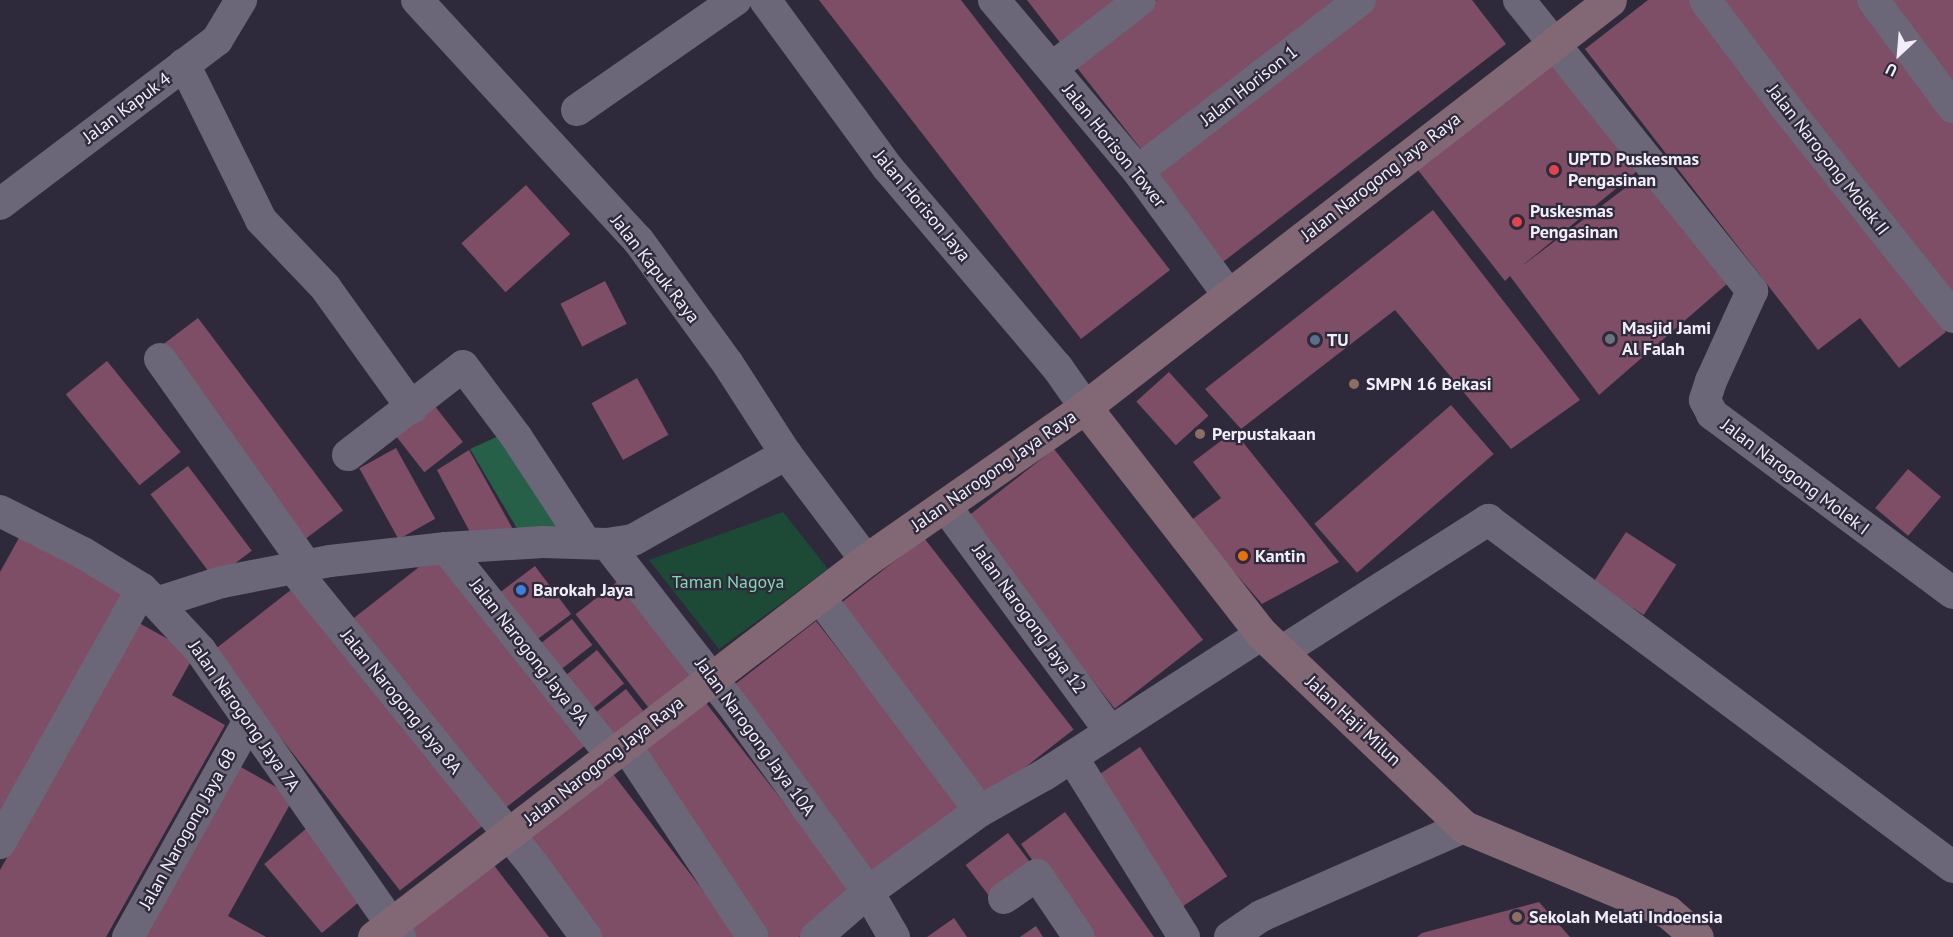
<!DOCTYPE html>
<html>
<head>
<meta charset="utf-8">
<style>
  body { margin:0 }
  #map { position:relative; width:1953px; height:937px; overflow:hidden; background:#2f2a3b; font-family:"PT Sans",sans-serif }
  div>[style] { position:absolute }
  .green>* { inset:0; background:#1c4a37 }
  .forest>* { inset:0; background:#276048 }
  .building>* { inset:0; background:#7d4e66; transform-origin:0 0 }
  .street>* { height:32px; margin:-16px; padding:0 16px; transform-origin:16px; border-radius:16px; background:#6c6679 }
  .secondary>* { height:33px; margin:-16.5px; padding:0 16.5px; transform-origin:16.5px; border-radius:16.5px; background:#826875 }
  .dots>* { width:16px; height:16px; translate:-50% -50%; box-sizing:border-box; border:3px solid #2f2a3b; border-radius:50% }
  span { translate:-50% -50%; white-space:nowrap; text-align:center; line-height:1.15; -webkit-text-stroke:4.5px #2f2a3b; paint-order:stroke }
  .street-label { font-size:18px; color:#f1eefa }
  .poi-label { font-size:18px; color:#f1eefa; font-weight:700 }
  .left { translate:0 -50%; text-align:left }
  .park-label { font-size:18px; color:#82d9b2 }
  .north { position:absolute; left:1869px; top:24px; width:60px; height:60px; -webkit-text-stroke:4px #2f2a3b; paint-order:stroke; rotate:206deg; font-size:16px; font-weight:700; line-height:24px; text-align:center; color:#f1eefa }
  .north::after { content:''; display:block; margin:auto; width:21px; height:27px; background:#f1eefa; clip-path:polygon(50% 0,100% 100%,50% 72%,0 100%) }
</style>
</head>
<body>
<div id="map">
  <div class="green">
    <i style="clip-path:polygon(783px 512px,828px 569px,719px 649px,649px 560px)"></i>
  </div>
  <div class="forest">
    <i style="clip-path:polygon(503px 434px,565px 526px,518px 530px,470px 449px)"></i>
  </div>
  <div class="building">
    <i style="clip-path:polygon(819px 0,961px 0,1170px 270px,1081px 339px)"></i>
    <i style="clip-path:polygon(1027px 0,1129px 0,1065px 49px)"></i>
    <i style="clip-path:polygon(1157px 0,1353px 0,1148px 158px,1074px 64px)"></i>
    <i style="clip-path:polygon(1367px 0,1472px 0,1506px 44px,1219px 265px,1146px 170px)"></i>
    <i style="clip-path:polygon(1648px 0,1689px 0,1946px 332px,1899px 368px,1860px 318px,1818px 350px,1585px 49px)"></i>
    <i style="clip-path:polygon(1720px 0,1862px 0,1953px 118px,1953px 301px)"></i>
    <i style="clip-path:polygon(1887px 0,1953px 0,1953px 86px)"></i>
    <i style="clip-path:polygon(1549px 55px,1641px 168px,1522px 266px,1641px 176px,1728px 283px,1599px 395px,1510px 276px,1505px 281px,1414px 165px)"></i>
    <i style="left:526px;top:185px;width:66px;height:87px;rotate:48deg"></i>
    <i style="clip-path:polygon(1433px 210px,1580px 400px,1511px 449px,1395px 310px,1241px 429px,1205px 389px)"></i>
    <i style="left:605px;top:281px;width:48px;height:50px;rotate:63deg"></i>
    <i style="left:198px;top:318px;width:241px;height:51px;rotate:53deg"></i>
    <i style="left:107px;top:361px;width:117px;height:53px;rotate:51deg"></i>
    <i style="left:1169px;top:372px;width:59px;height:44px;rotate:48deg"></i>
    <i style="left:637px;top:378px;width:65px;height:52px;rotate:61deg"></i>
    <i style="left:434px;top:405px;width:47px;height:49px;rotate:52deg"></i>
    <i style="left:1451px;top:405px;width:65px;height:181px;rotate:49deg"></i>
    <i style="clip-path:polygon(1234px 431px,1339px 562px,1262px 604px,1190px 521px,1221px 498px,1193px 462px)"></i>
    <i style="left:396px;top:448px;width:81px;height:42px;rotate:61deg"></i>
    <i style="left:1054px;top:449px;width:242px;height:112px;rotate:52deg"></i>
    <i style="clip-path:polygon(469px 450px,515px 533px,472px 536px,437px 470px)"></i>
    <i style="left:188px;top:466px;width:106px;height:47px;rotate:53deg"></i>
    <i style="left:1908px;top:469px;width:43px;height:51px;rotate:40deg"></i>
    <i style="clip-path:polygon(25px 527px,134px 589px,0 827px,0 572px)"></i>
    <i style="left:1626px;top:532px;width:60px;height:60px;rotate:33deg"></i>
    <i style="left:924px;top:538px;width:243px;height:112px;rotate:52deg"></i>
    <i style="left:437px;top:553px;width:243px;height:112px;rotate:52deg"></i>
    <i style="left:535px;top:566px;width:60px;height:53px;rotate:53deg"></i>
    <i style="left:622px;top:578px;width:119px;height:59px;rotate:52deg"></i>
    <i style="left:301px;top:582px;width:304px;height:112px;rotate:52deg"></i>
    <i style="left:572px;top:619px;width:33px;height:48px;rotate:52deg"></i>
    <i style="left:816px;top:621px;width:243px;height:111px;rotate:52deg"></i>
    <i style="clip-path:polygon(139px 623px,195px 654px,172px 695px,225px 725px,106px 937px,0 937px,0 870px)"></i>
    <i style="left:597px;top:650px;width:43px;height:48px;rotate:51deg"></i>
    <i style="left:626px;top:689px;width:28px;height:44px;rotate:52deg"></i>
    <i style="clip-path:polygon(706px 703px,855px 894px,799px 937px,765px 937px,639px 754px)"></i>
    <i style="left:1140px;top:747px;width:156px;height:61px;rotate:56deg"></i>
    <i style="clip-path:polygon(239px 766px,294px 797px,228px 916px,266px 937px,143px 937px)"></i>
    <i style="clip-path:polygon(613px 774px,739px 937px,597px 937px,524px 842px)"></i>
    <i style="clip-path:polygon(1065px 812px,1154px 937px,1087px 937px,1060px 900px,1021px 844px)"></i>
    <i style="left:307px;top:828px;width:90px;height:56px;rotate:50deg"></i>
    <i style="left:1008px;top:833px;width:40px;height:53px;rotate:53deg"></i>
    <i style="clip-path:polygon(493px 864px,549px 937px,407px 937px,404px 932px)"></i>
    <i style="clip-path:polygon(1539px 902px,1570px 937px,1417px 937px,1422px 933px)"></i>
    <i style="clip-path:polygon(954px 918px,967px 937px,927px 937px)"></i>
    <i style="clip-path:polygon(1036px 926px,1043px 937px,1020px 937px)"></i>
  </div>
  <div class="street">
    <i style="left:417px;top:0;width:326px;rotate:47.4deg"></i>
    <i style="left:638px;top:240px;width:153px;rotate:54deg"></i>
    <i style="left:728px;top:364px;width:107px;rotate:57.2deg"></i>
    <i style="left:786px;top:454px;width:133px;rotate:53deg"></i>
    <i style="left:765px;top:0;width:208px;rotate:53.8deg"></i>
    <i style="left:888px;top:168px;width:261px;rotate:49.7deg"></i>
    <i style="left:1057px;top:367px;width:49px;rotate:55deg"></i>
    <i style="left:994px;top:0;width:224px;rotate:49.9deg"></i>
    <i style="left:1138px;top:171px;width:155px;rotate:53.9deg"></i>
    <i style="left:1519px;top:0;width:373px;rotate:51.3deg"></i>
    <i style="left:1752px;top:291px;width:99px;rotate:114.5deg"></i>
    <i style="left:1711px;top:381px;width:20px;rotate:108deg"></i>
    <i style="left:1705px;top:400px;width:16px;rotate:63deg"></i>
    <i style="left:1712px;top:414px;width:300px;rotate:36.6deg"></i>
    <i style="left:1705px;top:0;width:136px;rotate:53deg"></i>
    <i style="left:1787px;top:109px;width:266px;rotate:51.4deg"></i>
    <i style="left:1873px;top:0;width:134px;rotate:53.2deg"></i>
    <i style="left:184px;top:64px;width:174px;rotate:63.7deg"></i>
    <i style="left:261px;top:220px;width:93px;rotate:46.3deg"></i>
    <i style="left:325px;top:287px;width:149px;rotate:54.3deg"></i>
    <i style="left:1052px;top:68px;width:111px;rotate:-37.7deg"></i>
    <i style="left:577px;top:110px;width:193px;rotate:-34.8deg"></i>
    <i style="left:1138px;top:171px;width:280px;rotate:-37.6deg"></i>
    <i style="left:0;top:204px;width:272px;rotate:-37.1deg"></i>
    <i style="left:217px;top:40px;width:47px;rotate:-59deg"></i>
    <i style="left:160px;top:359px;width:252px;rotate:54.7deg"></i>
    <i style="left:348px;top:455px;width:145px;rotate:-37.7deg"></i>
    <i style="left:463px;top:366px;width:90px;rotate:53.1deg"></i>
    <i style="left:517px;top:438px;width:124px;rotate:56.8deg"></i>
    <i style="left:946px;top:507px;width:278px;rotate:53.8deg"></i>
    <i style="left:0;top:511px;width:93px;rotate:26.8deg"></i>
    <i style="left:83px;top:553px;width:69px;rotate:31.4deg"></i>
    <i style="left:142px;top:589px;width:20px;rotate:45deg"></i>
    <i style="left:156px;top:603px;width:64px;rotate:46.9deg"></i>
    <i style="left:200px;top:650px;width:350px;rotate:55.1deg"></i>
    <i style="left:607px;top:544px;width:212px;rotate:52.1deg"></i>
    <i style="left:737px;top:711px;width:223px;rotate:54.1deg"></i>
    <i style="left:868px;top:892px;width:52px;rotate:60deg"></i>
    <i style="left:446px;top:548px;width:266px;rotate:51.4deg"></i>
    <i style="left:293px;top:568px;width:383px;rotate:51deg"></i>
    <i style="left:534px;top:866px;width:88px;rotate:53.8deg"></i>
    <i style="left:820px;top:598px;width:266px;rotate:53.1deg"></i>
    <i style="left:156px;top:603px;width:69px;rotate:-17.7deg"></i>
    <i style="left:222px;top:582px;width:110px;rotate:-11deg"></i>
    <i style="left:330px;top:561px;width:117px;rotate:-6.4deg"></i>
    <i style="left:446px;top:548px;width:97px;rotate:-3.5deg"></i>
    <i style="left:543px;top:542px;width:64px;rotate:1.8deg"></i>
    <i style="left:607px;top:544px;width:26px;rotate:-9deg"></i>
    <i style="left:633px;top:540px;width:176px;rotate:-29.3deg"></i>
    <i style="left:1281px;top:652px;width:246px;rotate:-32.5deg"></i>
    <i style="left:1488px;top:520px;width:580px;rotate:36.73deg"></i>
    <i style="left:626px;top:746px;width:229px;rotate:56.4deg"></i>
    <i style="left:1072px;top:757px;width:212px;rotate:58.1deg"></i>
    <i style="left:0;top:843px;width:291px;rotate:-60.8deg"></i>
    <i style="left:1004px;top:898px;width:40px;rotate:-34.9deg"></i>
    <i style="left:1037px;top:875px;width:75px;rotate:55.9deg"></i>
    <i style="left:128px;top:937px;width:246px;rotate:-60.8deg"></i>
    <i style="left:816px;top:937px;width:69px;rotate:-40.9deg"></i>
    <i style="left:868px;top:892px;width:138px;rotate:-35.9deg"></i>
    <i style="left:980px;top:811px;width:73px;rotate:-29.4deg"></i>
    <i style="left:1044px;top:775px;width:260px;rotate:-32.9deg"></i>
    <i style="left:1230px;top:937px;width:37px;rotate:-34deg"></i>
    <i style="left:1261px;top:916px;width:222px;rotate:-23.7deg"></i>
  </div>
  <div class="secondary">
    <i style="left:1085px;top:407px;width:288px;rotate:52.1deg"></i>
    <i style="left:1262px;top:634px;width:279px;rotate:43.7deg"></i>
    <i style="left:1464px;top:827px;width:221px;rotate:22.6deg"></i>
    <i style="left:1668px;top:912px;width:38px;rotate:41deg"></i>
    <i style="left:374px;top:937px;width:620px;rotate:-37.46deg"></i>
    <i style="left:866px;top:560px;width:267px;rotate:-34.9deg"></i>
    <i style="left:1085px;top:407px;width:664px;rotate:-37.78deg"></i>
  </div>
  <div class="dots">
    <i style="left:1554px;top:170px;background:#e0444e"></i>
    <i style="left:1517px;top:222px;background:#e0444e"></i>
    <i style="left:1610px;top:339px;background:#6b7280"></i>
    <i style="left:1315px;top:340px;background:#5c6f8a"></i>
    <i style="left:1354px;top:384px;background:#8d6e63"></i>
    <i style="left:1200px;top:434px;background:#8d6e63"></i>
    <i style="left:1243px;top:556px;background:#e8710a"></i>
    <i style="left:521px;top:590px;background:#3f7fe0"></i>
    <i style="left:1517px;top:917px;background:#8d6e63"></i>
  </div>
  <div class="street-label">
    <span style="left:1249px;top:86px;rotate:-38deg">Jalan Horison 1</span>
    <span style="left:127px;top:108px;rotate:-37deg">Jalan Kapuk 4</span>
    <span style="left:1114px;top:146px;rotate:51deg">Jalan Horison Tower</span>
    <span style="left:1828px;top:160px;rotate:52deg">Jalan Narogong Molek II</span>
    <span style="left:1381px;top:177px;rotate:-38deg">Jalan Narogong Jaya Raya</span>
    <span style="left:922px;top:206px;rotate:50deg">Jalan Horison Jaya</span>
    <span style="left:655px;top:269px;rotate:52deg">Jalan Kapuk Raya</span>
    <span style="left:994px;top:471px;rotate:-35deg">Jalan Narogong Jaya Raya</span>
    <span style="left:1795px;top:477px;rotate:37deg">Jalan Narogong Molek I</span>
    <span style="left:1029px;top:619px;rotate:54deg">Jalan Narogong Jaya 12</span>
    <span style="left:529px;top:652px;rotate:52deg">Jalan Narogong Jaya 9A</span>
    <span style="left:401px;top:702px;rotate:51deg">Jalan Narogong Jaya 8A</span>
    <span style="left:244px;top:716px;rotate:55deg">Jalan Narogong Jaya 7A</span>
    <span style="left:1353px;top:721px;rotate:43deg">Jalan Haji Milun</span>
    <span style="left:755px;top:737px;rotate:54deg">Jalan Narogong Jaya 10A</span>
    <span style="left:604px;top:761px;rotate:-38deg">Jalan Narogong Jaya Raya</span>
    <span style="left:188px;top:829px;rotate:-61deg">Jalan Narogong Jaya 6B</span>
  </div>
  <div class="poi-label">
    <span class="left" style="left:1568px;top:170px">UPTD Puskesmas<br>Pengasinan</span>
    <span class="left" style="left:1530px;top:222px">Puskesmas<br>Pengasinan</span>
    <span class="left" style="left:1622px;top:339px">Masjid Jami<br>Al Falah</span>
    <span class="left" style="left:1327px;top:340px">TU</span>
    <span class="left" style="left:1366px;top:384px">SMPN 16 Bekasi</span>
    <span class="left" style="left:1212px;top:434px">Perpustakaan</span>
    <span class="left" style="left:1255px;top:556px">Kantin</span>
    <span class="left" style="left:533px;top:590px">Barokah Jaya</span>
    <span class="left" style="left:1529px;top:917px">Sekolah Melati Indoensia</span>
  </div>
  <div class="park-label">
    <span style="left:728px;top:582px">Taman Nagoya</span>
  </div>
  <div class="north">U</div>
</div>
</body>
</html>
